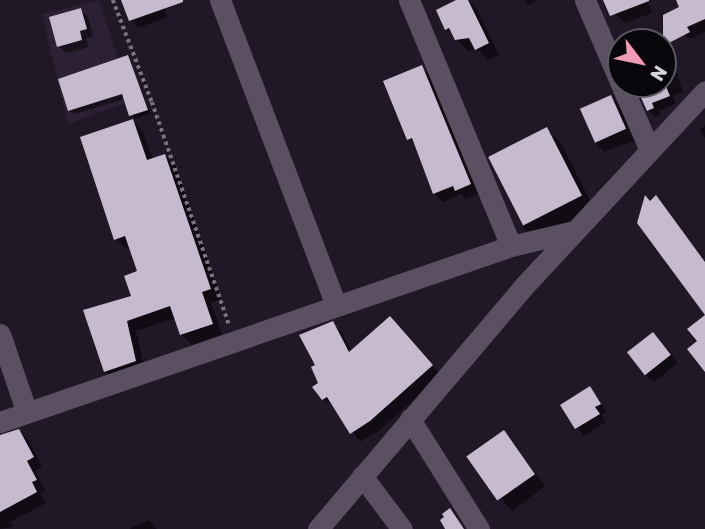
<!DOCTYPE html>
<html>
<head>
<meta charset="utf-8">
<style>
  body { margin:0 }
  #map { position:relative; width:705px; height:529px; overflow:hidden; background:#201827; font-family:Rubik,sans-serif }
  div>[style] { position:absolute }
  .built>* { inset:0; background:#2c2134 }
  .shadow>* { inset:0; background:#0007; transform-origin:0 0 }
  .building>* { inset:0; background:#c6bacf; transform-origin:0 0 }
  .path>* { height:3.5px; margin-top:-1.75px; transform-origin:0; background:repeating-linear-gradient(90deg,#7a7380 0 3.5px,transparent 0 7px) }
  .minor>* { height:21px; margin:-10.5px; padding:0 10.5px; transform-origin:10.5px; border-radius:10.5px; background:#5a5062 }
  span { translate:-50% -50%; white-space:nowrap; text-align:center; line-height:1.15; -webkit-text-stroke:7px #08050b; paint-order:stroke }
  .north { position:absolute; left:607px; top:28px; width:70px; height:70px; box-sizing:border-box; background:#08050b; border:2px solid #5b575f; border-radius:50%; rotate:122deg; font-size:19px; font-weight:700; line-height:28px; text-align:center; color:#d8d2dd }
  .north::after { content:''; display:block; margin:auto; width:24px; height:32px; background:#f19ab3; clip-path:polygon(50% 0,100% 100%,50% 72%,0 100%) }
</style>
</head>
<body>
<div id="map">
  <div class="built">
    <i style="clip-path:polygon(99px 0,131px 101px,68px 124px,42px 14px)"></i>
  </div>
  <div class="shadow">
    <i style="clip-path:polygon(129px 0,162px 0,168px 17px,138px 28px,131px 20px)"></i>
    <i style="clip-path:polygon(460px 0,468px 0,477px 9px,499px 55px,488px 60px,477px 49px,468px 51px,447px 29px)"></i>
    <i style="clip-path:polygon(524px 0,537px 0,529px 5px)"></i>
    <i style="clip-path:polygon(610px 0,647px 0,652px 13px,625px 23px,615px 14px)"></i>
    <i style="clip-path:polygon(678px 0,705px 0,705px 32px,690px 39px,681px 30px,681px 8px)"></i>
    <i style="clip-path:polygon(81px 10px,88px 17px,93px 36px,86px 38px,89px 47px,66px 53px,59px 46px)"></i>
    <i style="clip-path:polygon(660px 37px,667px 45px,683px 92px,673px 96px,676px 104px,659px 111px,660px 115px,656px 117px,648px 110px,637px 84px,663px 84px,663px 42px,647px 42px)"></i>
    <i style="clip-path:polygon(128px 57px,151px 114px,135px 119px,125px 99px,74px 114px,70px 110px)"></i>
    <i style="clip-path:polygon(421px 67px,430px 76px,479px 193px,465px 199px,461px 194px,443px 202px,434px 193px,417px 147px,409px 139px)"></i>
    <i style="clip-path:polygon(611px 97px,622px 108px,636px 140px,604px 152px,593px 140px)"></i>
    <i style="clip-path:polygon(133px 121px,143px 132px,153px 160px,165px 156px,176px 166px,221px 299px,211px 303px,222px 334px,192px 345px,181px 334px,176px 318px,136px 331px,146px 372px,116px 382px,105px 371px,139px 272px,131px 248px,126px 249px,116px 239px)"></i>
    <i style="clip-path:polygon(705px 125px,705px 138px,699px 130px)"></i>
    <i style="clip-path:polygon(547px 129px,561px 143px,595px 210px,537px 242px,523px 228px)"></i>
    <i style="clip-path:polygon(656px 197px,705px 261px,705px 312px,650px 203px)"></i>
    <i style="clip-path:polygon(332px 323px,342px 333px,352px 352px,400px 328px,441px 375px,380px 430px,360px 442px,335px 407px,323px 399px,315px 387px,320px 384px,317px 366px)"></i>
    <i style="clip-path:polygon(661px 342px,678px 363px,654px 382px,646px 375px)"></i>
    <i style="clip-path:polygon(589px 388px,607px 412px,602px 415px,606px 422px,584px 436px,562px 406px)"></i>
    <i style="clip-path:polygon(19px 431px,29px 441px,42px 467px,35px 471px,45px 490px,40px 493px,46px 503px,10px 522px,13px 527px,0 529px,0 436px)"></i>
    <i style="left:504px;top:433px;width:67px;height:42px;rotate:52deg"></i>
    <i style="clip-path:polygon(149px 520px,157px 529px,129px 529px)"></i>
  </div>
  <div class="building">
    <i style="clip-path:polygon(121px 0,183px 0,183px 2px,129px 21px)"></i>
    <i style="clip-path:polygon(456px 0,468px 0,489px 43px,475px 50px,469px 38px,455px 40px,449px 28px,445px 30px,436px 10px)"></i>
    <i style="clip-path:polygon(603px 0,649px 0,649px 1px,610px 16px)"></i>
    <i style="clip-path:polygon(676px 0,705px 0,705px 19px,687px 27px,690px 32px,663px 46px,663px 15px,679px 7px)"></i>
    <i style="clip-path:polygon(81px 8px,87px 29px,80px 31px,82px 40px,57px 47px,49px 17px)"></i>
    <i style="clip-path:polygon(128px 55px,148px 110px,129px 116px,122px 94px,68px 111px,58px 79px)"></i>
    <i style="clip-path:polygon(422px 65px,471px 184px,455px 191px,453px 186px,433px 194px,412px 138px,407px 140px,383px 81px)"></i>
    <i style="clip-path:polygon(635px 84px,665px 84px,670px 96px,652px 103px,654px 108px,647px 111px)"></i>
    <i style="left:611px;top:95px;width:37px;height:34px;rotate:66deg"></i>
    <i style="clip-path:polygon(133px 119px,147px 160px,165px 154px,211px 289px,202px 292px,213px 324px,180px 335px,170px 306px,127px 321px,136px 361px,104px 372px,83px 310px,131px 296px,124px 276px,137px 271px,125px 236px,114px 240px,80px 137px)"></i>
    <i style="left:547px;top:127px;width:77px;height:66px;rotate:63deg"></i>
    <i style="clip-path:polygon(645px 195px,650px 201px,656px 195px,705px 262px,705px 372px,687px 349px,697px 341px,687px 329px,705px 315px,637px 223px)"></i>
    <i style="clip-path:polygon(390px 316px,433px 365px,370px 421px,350px 434px,327px 397px,322px 400px,312px 387px,318px 383px,311px 367px,315px 365px,299px 335px,333px 321px,349px 352px)"></i>
    <i style="left:653px;top:332px;width:29px;height:33px;rotate:52deg"></i>
    <i style="clip-path:polygon(590px 386px,601px 404px,595px 407px,600px 414px,575px 429px,560px 405px)"></i>
    <i style="clip-path:polygon(19px 429px,34px 457px,27px 461px,37px 480px,32px 482px,37px 492px,0 512px,0 435px)"></i>
    <i style="left:504px;top:430px;width:54px;height:46px;rotate:55deg"></i>
    <i style="clip-path:polygon(450px 508px,464px 529px,445px 529px,440px 520px,444px 517px,442px 514px)"></i>
  </div>
  <div class="path">
    <i style="left:113px;top:0;width:109px;rotate:69.1deg"></i>
    <i style="left:152px;top:102px;width:235px;rotate:70.9deg"></i>
  </div>
  <div class="minor">
    <i style="left:220px;top:0;width:326px;rotate:69.2deg"></i>
    <i style="left:409px;top:0;width:266px;rotate:67.5deg"></i>
    <i style="left:585px;top:0;width:91px;rotate:66.8deg"></i>
    <i style="left:621px;top:84px;width:70px;rotate:66.4deg"></i>
    <i style="left:0;top:334px;width:83px;rotate:71.1deg"></i>
    <i style="left:410px;top:419px;width:130px;rotate:57.9deg"></i>
    <i style="left:0;top:422px;width:540px;rotate:-19deg"></i>
    <i style="left:511px;top:246px;width:65px;rotate:-13.4deg"></i>
    <i style="left:362px;top:476px;width:66px;rotate:53deg"></i>
    <i style="left:318px;top:529px;width:319px;rotate:-49.7deg"></i>
    <i style="left:524px;top:286px;width:266px;rotate:-47.1deg"></i>
  </div>
  <div class="north">N</div>
</div>
</body>
</html>
